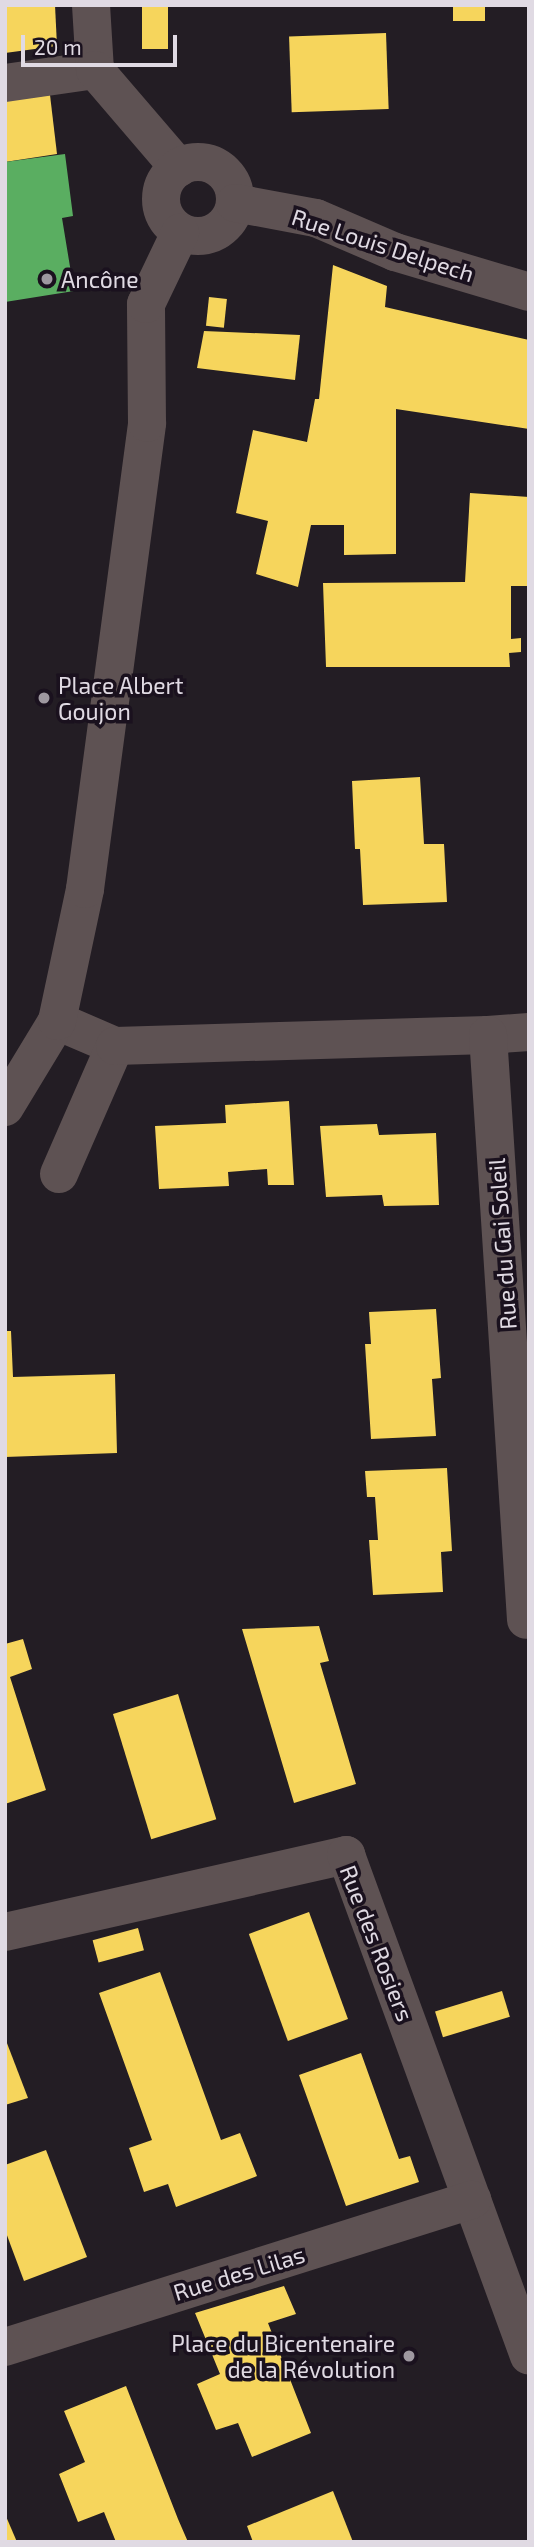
<!DOCTYPE html>
<html>
<head>
<meta charset="utf-8">
<style>
  body { margin:0 }
  #map { position:relative; width:534px; height:2547px; overflow:hidden; background:#231d24; font-family:"Exo 2",sans-serif }
  div>[style] { position:absolute }
  .homes>* { inset:0; background:#f6d55c; transform-origin:0 0 }
  .public>* { inset:0; background:#5aae61 }
  .minor>* { height:38px; margin:-19px; padding:0 19px; transform-origin:19px; border-radius:19px; background:#5e5253 }
  .tertiary>* { height:38px; margin:-19px; padding:0 19px; transform-origin:19px; border-radius:19px; background:#5e5253 }
  .tertiary>.ring { margin:-19px; padding:0; box-sizing:content-box; background:none; border:38px solid #5e5253; border-radius:50% }
  .dots>* { width:19px; height:19px; translate:-50% -50%; box-sizing:border-box; border:4px solid #1a111e; border-radius:50% }
  span { translate:-50% -50%; white-space:nowrap; text-align:center; line-height:1.15; -webkit-text-stroke:7px #1a111e; paint-order:stroke }
  .street-label { font-size:23px; color:#e0dae3 }
  .poi-label { font-size:23px; color:#e0dae3 }
  .left { translate:0 -50%; text-align:left }
  .right { translate:-100% -50%; text-align:right }
  .frame { position:absolute; inset:0; border:7px solid #e0dae3; pointer-events:none }
  .scale { position:absolute; left:21px; top:35px; width:156px; height:32px; box-sizing:border-box; border:4px solid #e0dae3; border-top:0; padding-left:9px; font-size:21px; line-height:24px; white-space:nowrap; color:#e0dae3; -webkit-text-stroke:5px #1a111e; paint-order:stroke }
</style>
</head>
<body>
<div id="map">
  <div class="homes">
    <i style="clip-path:polygon(5px 5px,55px 5px,57px 46px,5px 53px)"></i>
    <i style="left:142px;top:5px;width:26px;height:44px"></i>
    <i style="left:453px;top:5px;width:32px;height:16px"></i>
    <i style="left:386px;top:33px;width:76px;height:97px;rotate:88deg"></i>
    <i style="clip-path:polygon(50px 95px,57px 154px,5px 162px,5px 101px)"></i>
    <i style="clip-path:polygon(333px 265px,387px 286px,385px 307px,529px 340px,529px 429px,396px 409px,396px 554px,344px 555px,344px 525px,311px 525px,298px 587px,256px 574px,268px 521px,236px 513px,253px 430px,307px 442px,315px 399px,319px 399px)"></i>
    <i style="left:209px;top:297px;width:18px;height:29px;rotate:6deg"></i>
    <i style="clip-path:polygon(204px 331px,300px 335px,295px 380px,197px 368px)"></i>
    <i style="clip-path:polygon(470px 493px,529px 497px,529px 586px,511px 586px,511px 639px,521px 638px,521px 652px,509px 653px,510px 667px,326px 667px,323px 583px,465px 582px)"></i>
    <i style="clip-path:polygon(420px 777px,424px 844px,444px 844px,447px 902px,363px 905px,360px 849px,355px 849px,352px 781px)"></i>
    <i style="clip-path:polygon(289px 1101px,294px 1185px,268px 1185px,267px 1169px,228px 1172px,229px 1186px,159px 1189px,155px 1126px,226px 1123px,225px 1105px)"></i>
    <i style="clip-path:polygon(377px 1124px,379px 1135px,436px 1133px,439px 1205px,384px 1206px,382px 1195px,326px 1197px,320px 1126px)"></i>
    <i style="clip-path:polygon(436px 1309px,441px 1378px,432px 1379px,436px 1436px,371px 1439px,365px 1344px,371px 1344px,369px 1312px)"></i>
    <i style="clip-path:polygon(5px 1331px,11px 1331px,13px 1377px,115px 1374px,117px 1453px,5px 1457px)"></i>
    <i style="clip-path:polygon(447px 1468px,452px 1551px,441px 1552px,443px 1592px,373px 1595px,369px 1540px,378px 1540px,375px 1497px,367px 1497px,365px 1471px)"></i>
    <i style="clip-path:polygon(319px 1626px,329px 1661px,320px 1663px,356px 1784px,294px 1803px,242px 1629px)"></i>
    <i style="clip-path:polygon(23px 1639px,32px 1669px,10px 1677px,46px 1790px,5px 1804px,5px 1644px)"></i>
    <i style="left:178px;top:1694px;width:131px;height:68px;rotate:73deg"></i>
    <i style="left:309px;top:1912px;width:114px;height:64px;rotate:70deg"></i>
    <i style="left:138px;top:1928px;width:23px;height:47px;rotate:75deg"></i>
    <i style="clip-path:polygon(160px 1972px,221px 2140px,240px 2133px,257px 2176px,176px 2207px,168px 2184px,144px 2192px,129px 2148px,152px 2140px,99px 1993px)"></i>
    <i style="left:502px;top:1991px;width:27px;height:70px;rotate:73deg"></i>
    <i style="clip-path:polygon(5px 2038px,28px 2098px,5px 2105px)"></i>
    <i style="clip-path:polygon(361px 2053px,399px 2159px,410px 2156px,419px 2182px,346px 2206px,299px 2075px)"></i>
    <i style="clip-path:polygon(46px 2150px,87px 2257px,24px 2281px,5px 2230px,5px 2165px)"></i>
    <i style="clip-path:polygon(284px 2286px,296px 2314px,268px 2323px,311px 2433px,252px 2457px,238px 2423px,216px 2430px,197px 2384px,220px 2374px,195px 2313px)"></i>
    <i style="clip-path:polygon(126px 2386px,178px 2519px,188px 2542px,116px 2542px,104px 2512px,78px 2522px,59px 2474px,85px 2462px,64px 2411px)"></i>
    <i style="clip-path:polygon(333px 2491px,353px 2542px,253px 2542px,247px 2526px)"></i>
    <i style="clip-path:polygon(5px 2514px,17px 2542px,5px 2542px)"></i>
  </div>
  <div class="public">
    <i style="clip-path:polygon(65px 154px,73px 216px,62px 218px,74px 291px,5px 302px,5px 162px)"></i>
  </div>
  <div class="minor">
    <i style="left:5px;top:83px;width:91px;rotate:-8.2deg"></i>
    <i style="left:57px;top:1021px;width:63px;rotate:23.3deg"></i>
    <i style="left:488px;top:1035px;width:41px;rotate:-4.2deg"></i>
    <i style="left:59px;top:1174px;width:140px;rotate:-66.4deg"></i>
    <i style="left:115px;top:1046px;width:373px;rotate:-1.7deg"></i>
    <i style="left:488px;top:1035px;width:586px;rotate:86.28deg"></i>
    <i style="left:5px;top:1932px;width:350px;rotate:-12.7deg"></i>
    <i style="left:346px;top:1855px;width:533px;rotate:69.93deg"></i>
    <i style="left:5px;top:2347px;width:490px;rotate:-17.5deg"></i>
  </div>
  <div class="tertiary">
    <i style="left:91px;top:5px;width:65px;rotate:86.5deg"></i>
    <i style="left:95px;top:70px;width:129px;rotate:49.4deg"></i>
    <i class="ring" style="left:161px;top:162px;width:36px;height:36px"></i>
    <i style="left:235px;top:203px;width:82px;rotate:10.5deg"></i>
    <i style="left:316px;top:218px;width:86px;rotate:23.3deg"></i>
    <i style="left:395px;top:252px;width:140px;rotate:16.6deg"></i>
    <i style="left:5px;top:1107px;width:100px;rotate:-58.8deg"></i>
    <i style="left:57px;top:1021px;width:135px;rotate:-78deg"></i>
    <i style="left:85px;top:889px;width:470px;rotate:-82.4deg"></i>
    <i style="left:147px;top:423px;width:119px;rotate:-90.5deg"></i>
    <i style="left:146px;top:304px;width:79px;rotate:-64.4deg"></i>
  </div>
  <div class="dots">
    <i style="left:47px;top:279px;background:#9e98a0"></i>
    <i style="left:44px;top:698px;background:#9e98a0"></i>
    <i style="left:409px;top:2356px;background:#9e98a0"></i>
  </div>
  <div class="street-label">
    <span style="left:383px;top:245px;rotate:18deg">Rue Louis Delpech</span>
    <span style="left:502px;top:1244px;rotate:-94deg">Rue du Gai Soleil</span>
    <span style="left:377px;top:1943px;rotate:69deg">Rue des Rosiers</span>
    <span style="left:239px;top:2273px;rotate:-17deg">Rue des Lilas</span>
  </div>
  <div class="poi-label">
    <span class="left" style="left:61px;top:279px">Ancône</span>
    <span class="left" style="left:58px;top:698px">Place Albert<br>Goujon</span>
    <span class="right" style="left:395px;top:2356px">Place du Bicentenaire<br>de la Révolution</span>
  </div>
  <div class="frame"></div>
  <div class="scale">20 m</div>
</div>
</body>
</html>
